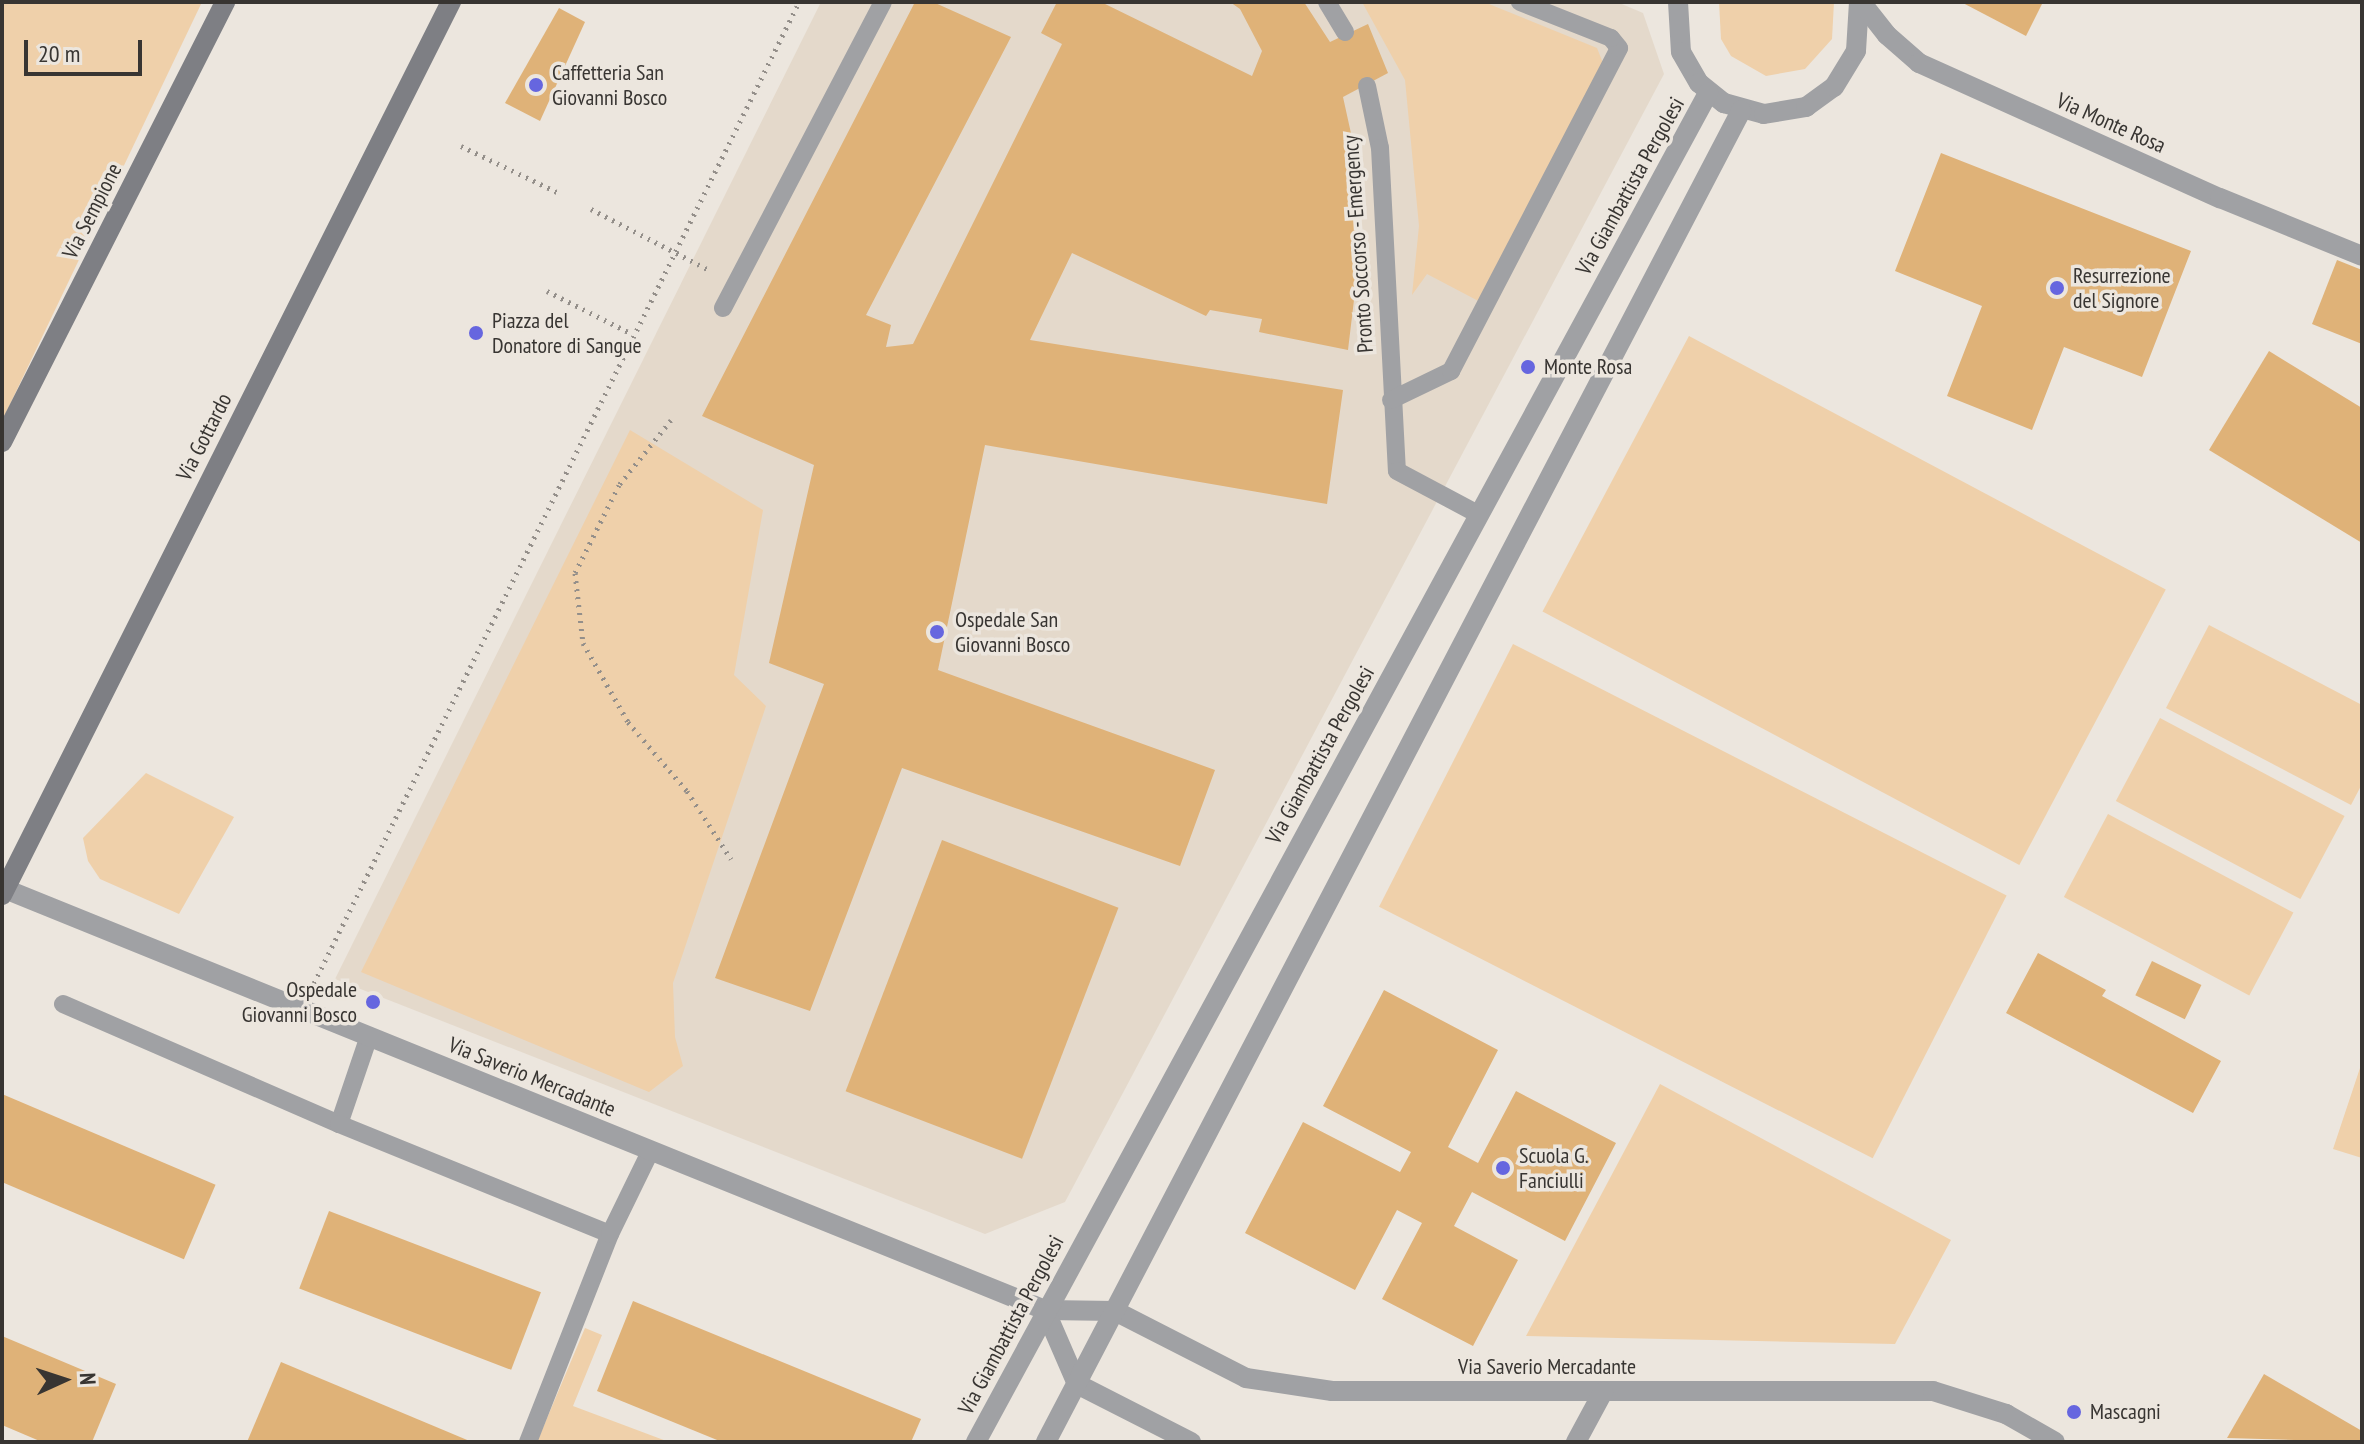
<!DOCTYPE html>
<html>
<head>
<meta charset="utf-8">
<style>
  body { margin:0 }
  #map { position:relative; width:2364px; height:1444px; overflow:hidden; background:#ece6de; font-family:"PT Sans Narrow",sans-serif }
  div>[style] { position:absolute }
  .built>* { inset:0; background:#e4d9cb }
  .green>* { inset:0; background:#efd0aa; transform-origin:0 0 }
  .building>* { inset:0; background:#dfb278; transform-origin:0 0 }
  .path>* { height:5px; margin-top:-2.5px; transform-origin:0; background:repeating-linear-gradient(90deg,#948f8a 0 2px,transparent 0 8px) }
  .lane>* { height:18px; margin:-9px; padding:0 9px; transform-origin:9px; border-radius:9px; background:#a0a1a4 }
  .street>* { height:20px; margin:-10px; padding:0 10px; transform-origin:10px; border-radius:10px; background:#a0a1a4 }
  .secondary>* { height:20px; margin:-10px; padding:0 10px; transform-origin:10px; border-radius:10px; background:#7e7f84 }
  .dots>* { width:22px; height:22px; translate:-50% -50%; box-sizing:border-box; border:4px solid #ece6de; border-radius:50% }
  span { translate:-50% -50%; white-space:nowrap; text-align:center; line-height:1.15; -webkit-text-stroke:7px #ece6de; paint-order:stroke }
  .poi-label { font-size:22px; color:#383532 }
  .left { translate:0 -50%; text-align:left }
  .right { translate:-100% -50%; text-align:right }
  .street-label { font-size:22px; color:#383532 }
  .frame { position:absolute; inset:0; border:4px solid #383532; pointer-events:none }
  .north { position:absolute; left:24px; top:1340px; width:80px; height:80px; -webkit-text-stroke:6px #ece6de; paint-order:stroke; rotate:87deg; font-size:22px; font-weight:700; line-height:32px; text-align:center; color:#383532 }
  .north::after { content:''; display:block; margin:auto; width:28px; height:36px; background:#383532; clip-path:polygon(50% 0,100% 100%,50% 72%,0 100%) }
  .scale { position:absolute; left:24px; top:40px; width:118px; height:36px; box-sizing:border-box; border:4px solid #383532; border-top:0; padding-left:10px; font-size:24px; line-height:28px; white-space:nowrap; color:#383532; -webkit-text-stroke:6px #ece6de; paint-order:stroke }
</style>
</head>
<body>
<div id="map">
  <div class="built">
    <i style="clip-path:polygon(821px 2px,1617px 2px,1643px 13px,1664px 74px,1065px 1202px,985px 1234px,335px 979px)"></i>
  </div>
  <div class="green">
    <i style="clip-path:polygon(2px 2px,202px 2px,2px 421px)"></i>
    <i style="clip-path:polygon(1362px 2px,1484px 2px,1597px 48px,1605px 68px,1486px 305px,1427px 274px,1412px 295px,1419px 226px,1405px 80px)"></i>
    <i style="clip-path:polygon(1719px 2px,1834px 2px,1832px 39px,1805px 69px,1766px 76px,1731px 56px,1721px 39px)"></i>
    <i style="left:1689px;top:336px;width:540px;height:312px;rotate:28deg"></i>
    <i style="clip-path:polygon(630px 430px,763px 510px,734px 675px,766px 706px,673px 983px,675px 1037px,683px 1066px,649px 1092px,361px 972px)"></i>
    <i style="clip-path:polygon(2209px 625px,2362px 705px,2362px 784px,2351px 805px,2166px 708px)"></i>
    <i style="left:1513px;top:644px;width:554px;height:295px;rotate:27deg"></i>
    <i style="left:2160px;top:718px;width:209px;height:94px;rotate:28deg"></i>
    <i style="clip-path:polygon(146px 773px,234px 817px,179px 914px,100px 879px,88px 861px,83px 838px)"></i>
    <i style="left:2108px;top:814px;width:210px;height:94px;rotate:28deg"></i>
    <i style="clip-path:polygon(2362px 1062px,2362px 1158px,2333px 1149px)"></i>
    <i style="clip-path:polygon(1660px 1084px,1951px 1240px,1895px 1344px,1526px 1336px)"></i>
    <i style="clip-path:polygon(585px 1328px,602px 1335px,573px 1406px,669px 1442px,537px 1442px)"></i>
  </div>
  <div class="building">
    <i style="clip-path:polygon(915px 2px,933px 2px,1011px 37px,866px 315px,891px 325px,886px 347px,913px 344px,1062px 44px,1041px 33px,1057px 2px,1101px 2px,1252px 76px,1262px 51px,1240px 9px,1230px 2px,1304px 2px,1330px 42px,1368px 24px,1388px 73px,1343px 97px,1354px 147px,1360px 250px,1348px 350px,1259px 332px,1262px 319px,1210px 310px,1206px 316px,1072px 253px,1030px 340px,1343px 390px,1327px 504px,985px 445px,938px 670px,1215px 770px,1180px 866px,902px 768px,810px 1011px,715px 978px,824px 684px,769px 663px,814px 465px,702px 416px)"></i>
    <i style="clip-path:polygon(1961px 2px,2043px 2px,2026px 36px)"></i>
    <i style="clip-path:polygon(559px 8px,585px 22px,540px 121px,505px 103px)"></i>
    <i style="clip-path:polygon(1941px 153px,2191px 251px,2142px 377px,2064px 347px,2032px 430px,1947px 396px,1982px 306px,1895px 271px)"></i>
    <i style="clip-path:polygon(2337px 260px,2362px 270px,2362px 344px,2312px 324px)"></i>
    <i style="clip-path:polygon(2269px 351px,2362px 408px,2362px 543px,2209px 450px)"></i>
    <i style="left:942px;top:840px;width:189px;height:269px;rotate:21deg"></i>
    <i style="clip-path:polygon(2038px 953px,2106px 990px,2102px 996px,2221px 1061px,2193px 1113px,2006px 1013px)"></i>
    <i style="left:2152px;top:961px;width:55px;height:38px;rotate:26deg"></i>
    <i style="clip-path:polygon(1384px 990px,1498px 1050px,1448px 1147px,1478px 1163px,1516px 1091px,1616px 1143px,1565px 1241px,1472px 1192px,1454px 1226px,1518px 1260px,1473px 1346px,1382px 1299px,1422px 1223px,1397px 1210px,1355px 1290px,1245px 1233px,1303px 1122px,1400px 1172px,1411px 1152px,1323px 1106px)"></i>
    <i style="left:2px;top:1094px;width:232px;height:81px;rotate:23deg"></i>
    <i style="left:329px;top:1211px;width:227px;height:83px;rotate:21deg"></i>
    <i style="clip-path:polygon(633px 1301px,921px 1419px,911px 1442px,722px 1442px,597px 1391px)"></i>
    <i style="clip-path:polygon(2px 1336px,116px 1384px,92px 1442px,42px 1442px,2px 1425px)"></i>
    <i style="clip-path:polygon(281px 1362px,472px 1442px,247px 1442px)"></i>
    <i style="clip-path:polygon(2264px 1374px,2362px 1431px,2362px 1442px,2227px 1438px)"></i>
  </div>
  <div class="path">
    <i style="left:461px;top:146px;width:111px;rotate:25.6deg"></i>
    <i style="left:591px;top:209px;width:135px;rotate:27.3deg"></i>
    <i style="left:547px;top:291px;width:95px;rotate:26.8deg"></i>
    <i style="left:671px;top:420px;width:83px;rotate:128.7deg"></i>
    <i style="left:619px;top:485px;width:98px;rotate:116.6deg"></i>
    <i style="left:575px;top:573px;width:70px;rotate:83.5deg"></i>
    <i style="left:583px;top:643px;width:91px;rotate:60.3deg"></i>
    <i style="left:628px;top:722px;width:91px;rotate:49.5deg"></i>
    <i style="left:687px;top:791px;width:81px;rotate:57.1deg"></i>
    <i style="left:314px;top:983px;width:1094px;rotate:-63.69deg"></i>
  </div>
  <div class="lane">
    <i style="left:1327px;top:2px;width:35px;rotate:59deg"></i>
    <i style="left:1367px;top:86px;width:63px;rotate:78.2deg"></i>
    <i style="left:1380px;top:148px;width:323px;rotate:87deg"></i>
    <i style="left:1397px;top:471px;width:92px;rotate:28deg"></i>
    <i style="left:723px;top:308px;width:345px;rotate:-62.4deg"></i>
    <i style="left:1391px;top:400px;width:67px;rotate:-25.8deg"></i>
    <i style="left:1451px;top:371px;width:364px;rotate:-62.5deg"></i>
    <i style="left:1619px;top:48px;width:13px;rotate:-129deg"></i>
    <i style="left:1611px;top:38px;width:98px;rotate:-158.4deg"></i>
    <i style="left:63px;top:1004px;width:301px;rotate:23.5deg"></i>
    <i style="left:369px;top:1036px;width:93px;rotate:108.8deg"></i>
    <i style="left:339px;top:1124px;width:292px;rotate:22.1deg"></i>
    <i style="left:528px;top:1442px;width:224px;rotate:-68.5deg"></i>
    <i style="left:610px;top:1234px;width:93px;rotate:-64deg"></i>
  </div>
  <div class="street">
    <i style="left:1678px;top:2px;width:50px;rotate:86.6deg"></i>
    <i style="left:1681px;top:52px;width:36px;rotate:60deg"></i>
    <i style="left:1699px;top:83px;width:32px;rotate:39deg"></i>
    <i style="left:1724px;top:103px;width:41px;rotate:15.4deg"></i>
    <i style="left:1764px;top:114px;width:43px;rotate:-9.5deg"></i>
    <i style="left:1806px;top:107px;width:34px;rotate:-36deg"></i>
    <i style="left:1834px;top:87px;width:42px;rotate:-58.6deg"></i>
    <i style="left:1856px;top:51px;width:49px;rotate:-86.5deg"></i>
    <i style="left:1861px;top:2px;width:42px;rotate:51.8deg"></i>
    <i style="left:1887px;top:35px;width:43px;rotate:41.2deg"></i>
    <i style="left:1919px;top:63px;width:330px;rotate:24.2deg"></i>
    <i style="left:2220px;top:198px;width:153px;rotate:22.2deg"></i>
    <i style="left:5px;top:889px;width:1122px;rotate:22.04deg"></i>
    <i style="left:1045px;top:1310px;width:70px;rotate:0.8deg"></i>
    <i style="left:1115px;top:1311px;width:147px;rotate:27.1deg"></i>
    <i style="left:1246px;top:1378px;width:87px;rotate:8.6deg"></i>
    <i style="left:1332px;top:1391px;width:601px"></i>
    <i style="left:1933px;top:1391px;width:77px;rotate:17.5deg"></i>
    <i style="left:2006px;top:1414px;width:56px;rotate:29.7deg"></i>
    <i style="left:1045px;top:1310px;width:81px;rotate:66.6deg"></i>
    <i style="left:1077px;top:1384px;width:128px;rotate:27deg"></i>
    <i style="left:976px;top:1442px;width:1535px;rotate:-61.51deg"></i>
    <i style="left:1046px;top:1442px;width:1502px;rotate:-62.43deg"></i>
    <i style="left:1576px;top:1442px;width:57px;rotate:-61.6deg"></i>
  </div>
  <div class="secondary">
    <i style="left:2px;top:442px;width:493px;rotate:-63.1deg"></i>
    <i style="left:2px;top:895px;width:1000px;rotate:-63.31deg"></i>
  </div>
  <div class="dots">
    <i style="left:536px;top:85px;background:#6666df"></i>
    <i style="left:2057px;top:288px;background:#6666df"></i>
    <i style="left:476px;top:333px;background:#6666df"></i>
    <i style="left:1528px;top:367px;background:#6666df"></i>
    <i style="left:937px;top:632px;background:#6666df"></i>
    <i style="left:373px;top:1002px;background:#6666df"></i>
    <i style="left:1503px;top:1168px;background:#6666df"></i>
    <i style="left:2074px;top:1412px;background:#6666df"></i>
  </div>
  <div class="poi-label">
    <span class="left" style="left:552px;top:85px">Caffetteria San<br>Giovanni Bosco</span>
    <span class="left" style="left:2073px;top:288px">Resurrezione<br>del Signore</span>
    <span class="left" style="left:492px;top:333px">Piazza del<br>Donatore di Sangue</span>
    <span class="left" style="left:1544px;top:367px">Monte Rosa</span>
    <span class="left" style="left:955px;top:632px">Ospedale San<br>Giovanni Bosco</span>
    <span class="right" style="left:357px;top:1002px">Ospedale<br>Giovanni Bosco</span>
    <span class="left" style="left:1519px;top:1168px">Scuola G.<br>Fanciulli</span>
    <span class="left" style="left:2090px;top:1412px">Mascagni</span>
  </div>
  <div class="street-label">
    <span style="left:2111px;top:123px;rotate:24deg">Via Monte Rosa</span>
    <span style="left:1630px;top:186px;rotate:-61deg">Via Giambattista Pergolesi</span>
    <span style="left:92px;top:211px;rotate:-63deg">Via Sempione</span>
    <span style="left:1358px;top:244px;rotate:-94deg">Pronto Soccorso - Emergency</span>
    <span style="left:204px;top:437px;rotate:-63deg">Via Gottardo</span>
    <span style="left:1320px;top:755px;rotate:-61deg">Via Giambattista Pergolesi</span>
    <span style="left:532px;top:1077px;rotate:22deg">Via Saverio Mercadante</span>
    <span style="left:1011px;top:1325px;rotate:-62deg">Via Giambattista Pergolesi</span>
    <span style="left:1547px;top:1367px">Via Saverio Mercadante</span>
  </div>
  <div class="frame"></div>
  <div class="north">N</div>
  <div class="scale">20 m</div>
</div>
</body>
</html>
